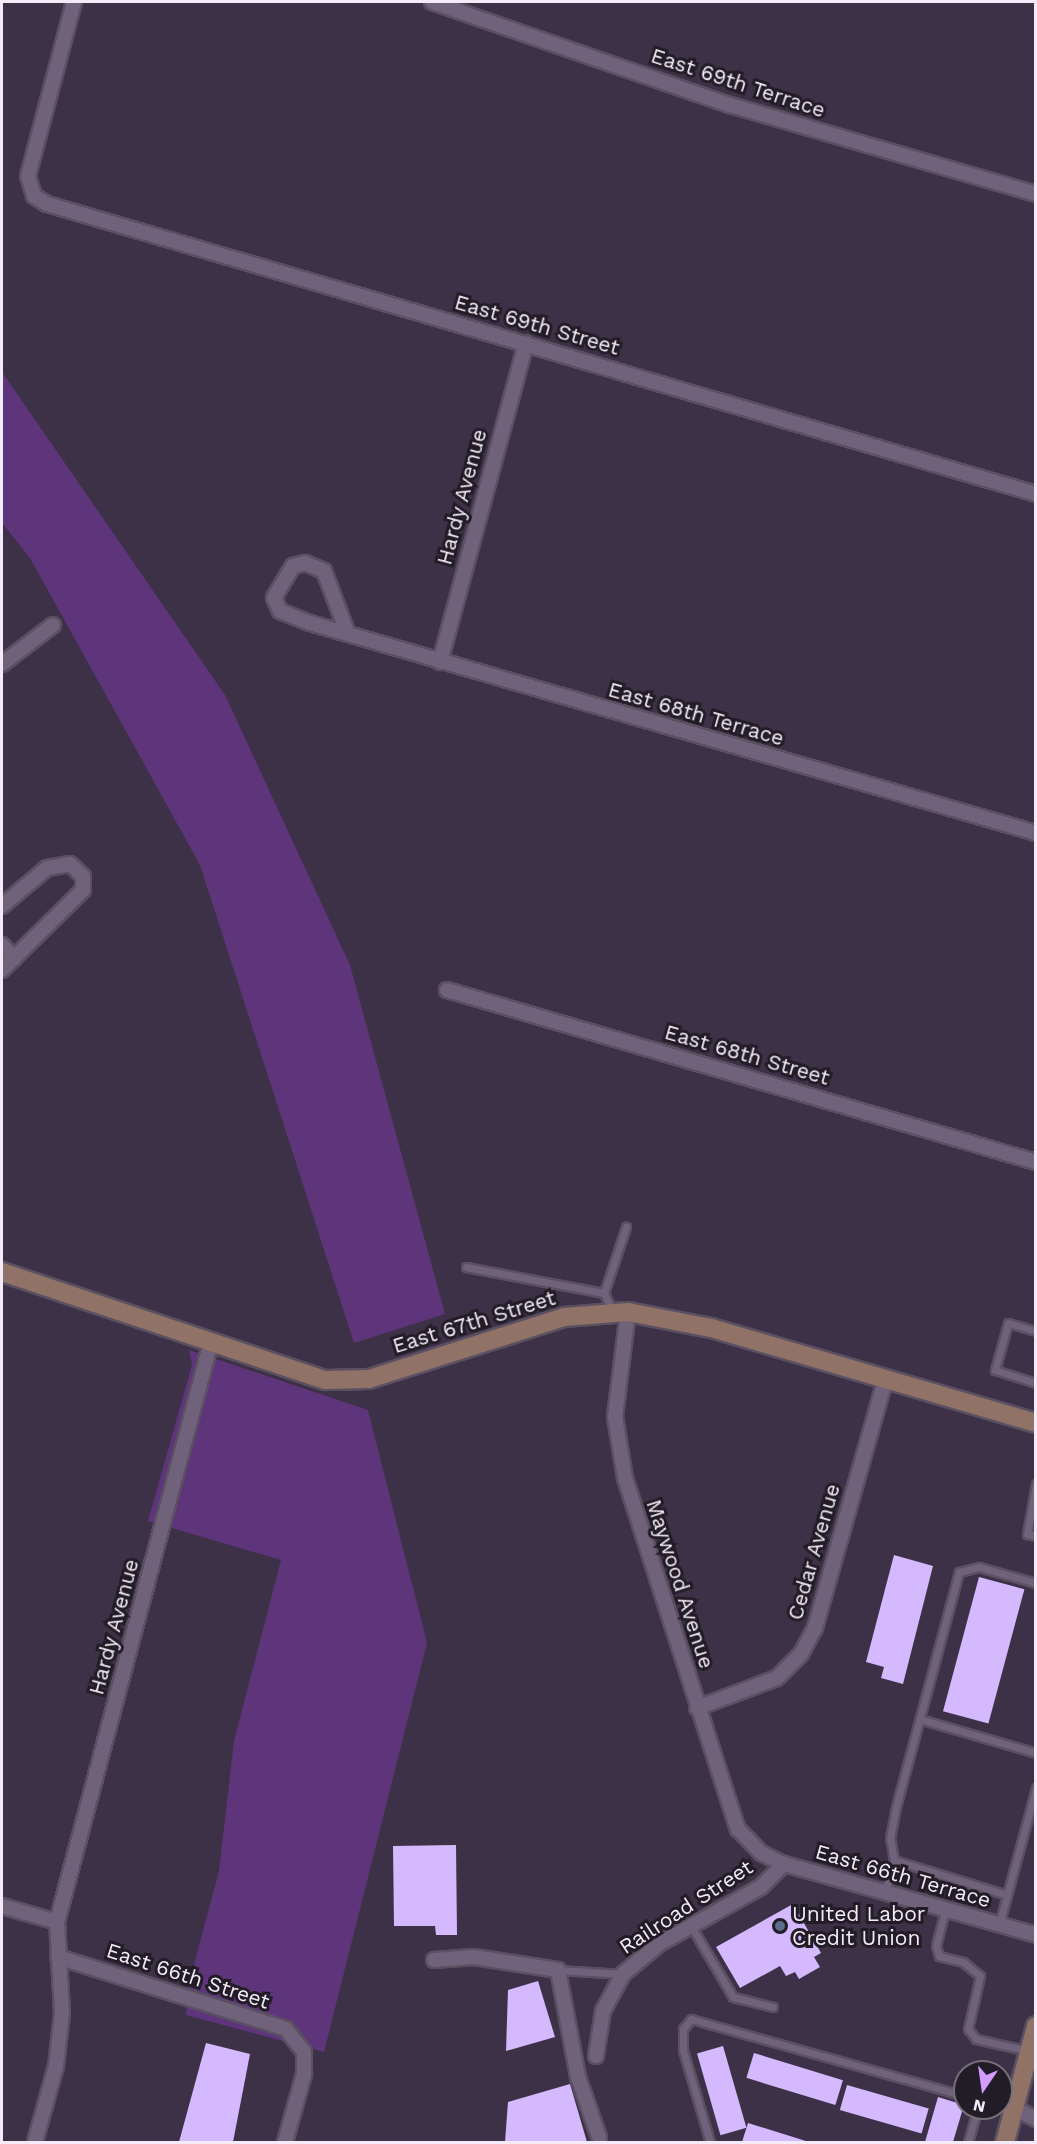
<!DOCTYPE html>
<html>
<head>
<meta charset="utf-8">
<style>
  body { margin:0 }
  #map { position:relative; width:1037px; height:2144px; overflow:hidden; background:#3d3147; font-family:"Work Sans",sans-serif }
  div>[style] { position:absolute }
  .green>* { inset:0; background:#5e347b }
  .building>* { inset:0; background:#d5b9ff; transform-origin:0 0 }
  .roads { filter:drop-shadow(2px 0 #5a5062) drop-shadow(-2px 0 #5a5062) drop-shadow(0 2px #5a5062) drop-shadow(0 -2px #5a5062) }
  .lane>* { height:7px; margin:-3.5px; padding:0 3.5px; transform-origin:3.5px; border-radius:3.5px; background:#6f627a }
  .street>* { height:14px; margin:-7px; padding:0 7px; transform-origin:7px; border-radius:7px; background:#6f627a }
  .secondary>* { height:18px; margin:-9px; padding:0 9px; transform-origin:9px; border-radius:9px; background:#907267 }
  .dots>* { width:16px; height:16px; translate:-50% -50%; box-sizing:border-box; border:3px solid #211c26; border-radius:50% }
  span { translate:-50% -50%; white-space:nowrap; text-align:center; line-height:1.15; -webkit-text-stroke:6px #211c26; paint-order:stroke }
  .street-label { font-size:21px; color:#f3ebf9 }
  .poi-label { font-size:21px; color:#f3ebf9 }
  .left { translate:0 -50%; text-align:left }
  .frame { position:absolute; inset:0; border:3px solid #f3ebf9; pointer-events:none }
  .north { position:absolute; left:953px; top:2060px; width:60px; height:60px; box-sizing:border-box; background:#211c26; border:2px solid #756f7a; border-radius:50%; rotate:193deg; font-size:16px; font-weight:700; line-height:24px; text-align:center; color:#f3ebf9 }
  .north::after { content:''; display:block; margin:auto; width:21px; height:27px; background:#d49cfc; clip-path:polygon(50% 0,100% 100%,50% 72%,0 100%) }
</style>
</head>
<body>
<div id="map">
  <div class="green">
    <i style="clip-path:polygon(2px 372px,225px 695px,350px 965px,445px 1314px,354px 1343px,200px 865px,30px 558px,2px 523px)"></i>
    <i style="clip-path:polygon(189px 1350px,368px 1410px,427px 1643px,324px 2052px,186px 2015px,189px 1983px,219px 1871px,234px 1741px,281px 1560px,148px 1521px,192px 1365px)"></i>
  </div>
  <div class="building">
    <i style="clip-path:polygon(894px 1555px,933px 1566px,903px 1684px,881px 1678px,884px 1667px,866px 1662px)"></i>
    <i style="left:979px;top:1577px;width:47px;height:139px;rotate:15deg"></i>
    <i style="clip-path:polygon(456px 1845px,457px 1935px,436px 1935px,435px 1926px,394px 1926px,393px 1846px)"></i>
    <i style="clip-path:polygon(793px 1904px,821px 1953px,814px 1957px,820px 1967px,799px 1979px,795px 1972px,786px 1976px,780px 1966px,740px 1988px,716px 1947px)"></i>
    <i style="clip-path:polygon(538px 1981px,555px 2037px,506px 2051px,508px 1990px)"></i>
    <i style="clip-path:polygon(206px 2043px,250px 2054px,233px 2142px,179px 2142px)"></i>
    <i style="left:723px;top:2046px;width:85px;height:27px;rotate:74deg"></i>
    <i style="left:754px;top:2053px;width:93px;height:26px;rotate:17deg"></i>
    <i style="clip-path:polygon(570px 2084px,587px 2142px,505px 2142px,508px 2102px)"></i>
    <i style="left:847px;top:2085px;width:85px;height:26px;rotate:16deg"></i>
    <i style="clip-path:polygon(938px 2097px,964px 2105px,953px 2142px,925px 2142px)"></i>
    <i style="clip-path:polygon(748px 2123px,809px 2142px,742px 2142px)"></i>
  </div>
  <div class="roads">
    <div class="lane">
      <i style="left:466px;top:1267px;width:140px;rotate:10.7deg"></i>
      <i style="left:604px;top:1293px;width:20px;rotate:66deg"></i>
      <i style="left:604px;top:1293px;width:70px;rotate:-71.6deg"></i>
      <i style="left:1036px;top:1331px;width:29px;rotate:-164deg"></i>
      <i style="left:1008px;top:1323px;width:49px;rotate:105.5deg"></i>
      <i style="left:995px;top:1370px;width:43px;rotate:17.6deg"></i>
      <i style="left:1036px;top:1484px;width:51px;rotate:100.2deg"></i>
      <i style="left:1027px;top:1534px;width:9px;rotate:13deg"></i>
      <i style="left:920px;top:1719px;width:121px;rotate:16.3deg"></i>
      <i style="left:894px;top:1860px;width:118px;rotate:17.2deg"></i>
      <i style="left:885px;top:1893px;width:34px;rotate:-75deg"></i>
      <i style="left:894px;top:1860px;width:22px;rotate:-100deg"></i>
      <i style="left:890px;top:1838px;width:32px;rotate:-79deg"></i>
      <i style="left:896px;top:1807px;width:243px;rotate:-75deg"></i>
      <i style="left:959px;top:1572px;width:21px;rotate:-14deg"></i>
      <i style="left:979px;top:1567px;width:59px;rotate:15.7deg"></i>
      <i style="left:945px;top:1910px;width:37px;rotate:104deg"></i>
      <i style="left:936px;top:1946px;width:10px;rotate:73deg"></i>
      <i style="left:939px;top:1956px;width:25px;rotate:14deg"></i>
      <i style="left:963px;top:1962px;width:22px;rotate:39deg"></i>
      <i style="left:980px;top:1976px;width:54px;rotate:102.8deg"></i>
      <i style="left:968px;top:2029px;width:13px;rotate:51deg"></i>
      <i style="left:976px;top:2039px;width:54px;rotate:12.8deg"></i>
      <i style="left:999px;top:1925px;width:142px;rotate:-74.9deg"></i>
      <i style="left:691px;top:1926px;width:82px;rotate:59.4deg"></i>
      <i style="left:733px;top:1997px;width:41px;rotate:14deg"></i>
      <i style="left:558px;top:1970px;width:65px;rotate:3.5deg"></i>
      <i style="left:710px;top:2142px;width:96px;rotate:-106.4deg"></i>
      <i style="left:683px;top:2050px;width:21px;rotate:-90deg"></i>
      <i style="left:683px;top:2029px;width:13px;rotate:-51deg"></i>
      <i style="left:691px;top:2019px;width:285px;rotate:15.7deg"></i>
      <i style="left:968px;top:2142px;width:35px;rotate:-74deg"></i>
    </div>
    <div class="street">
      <i style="left:74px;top:2px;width:180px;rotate:104.8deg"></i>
      <i style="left:28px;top:176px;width:21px;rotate:73deg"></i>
      <i style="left:34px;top:196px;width:15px;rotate:32deg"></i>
      <i style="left:47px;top:204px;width:1031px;rotate:16.34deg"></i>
      <i style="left:432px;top:2px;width:315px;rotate:19.1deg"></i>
      <i style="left:730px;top:105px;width:319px;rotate:16.2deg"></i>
      <i style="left:346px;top:629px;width:62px;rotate:-110.8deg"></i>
      <i style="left:324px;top:571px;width:21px;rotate:-157deg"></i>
      <i style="left:305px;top:563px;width:12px;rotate:166deg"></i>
      <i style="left:293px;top:566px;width:37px;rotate:121deg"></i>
      <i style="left:274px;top:598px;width:14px;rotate:65deg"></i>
      <i style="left:280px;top:611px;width:32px;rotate:22deg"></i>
      <i style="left:310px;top:623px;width:756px;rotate:16.13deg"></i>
      <i style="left:440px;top:662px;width:330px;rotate:-74.9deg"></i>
      <i style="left:2px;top:664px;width:64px;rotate:-37.4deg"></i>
      <i style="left:2px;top:906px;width:59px;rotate:-40.2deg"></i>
      <i style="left:47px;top:868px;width:23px;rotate:-10deg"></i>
      <i style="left:70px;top:864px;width:18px;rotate:43deg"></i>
      <i style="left:83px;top:876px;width:14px;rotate:90deg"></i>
      <i style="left:83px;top:890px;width:114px;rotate:135.4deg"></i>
      <i style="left:2px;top:945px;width:18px;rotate:47deg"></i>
      <i style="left:447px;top:990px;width:614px;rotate:16.28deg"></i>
      <i style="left:628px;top:1312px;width:106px;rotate:97.1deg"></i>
      <i style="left:615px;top:1417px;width:62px;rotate:80.7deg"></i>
      <i style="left:625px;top:1478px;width:369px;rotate:72.2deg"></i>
      <i style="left:738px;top:1829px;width:33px;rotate:46deg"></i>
      <i style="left:761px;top:1853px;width:25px;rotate:26deg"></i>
      <i style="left:784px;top:1864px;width:262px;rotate:15.7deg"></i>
      <i style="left:697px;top:1708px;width:85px;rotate:-20.6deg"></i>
      <i style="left:777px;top:1678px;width:34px;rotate:-45deg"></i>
      <i style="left:801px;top:1654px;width:30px;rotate:-62deg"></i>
      <i style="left:815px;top:1628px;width:258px;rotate:-74.2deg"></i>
      <i style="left:2px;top:1906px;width:57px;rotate:16.2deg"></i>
      <i style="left:58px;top:1957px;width:239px;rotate:17.5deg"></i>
      <i style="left:286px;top:2029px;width:29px;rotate:52deg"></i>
      <i style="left:304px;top:2052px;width:22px;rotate:90deg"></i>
      <i style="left:304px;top:2074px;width:71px;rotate:105.6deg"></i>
      <i style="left:434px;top:1960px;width:40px;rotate:-4.3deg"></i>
      <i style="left:474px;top:1957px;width:85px;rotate:8.8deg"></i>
      <i style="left:558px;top:1970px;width:109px;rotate:79.4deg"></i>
      <i style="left:578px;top:2077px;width:64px;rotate:70.7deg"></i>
      <i style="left:596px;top:2056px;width:46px;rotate:-81.2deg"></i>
      <i style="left:603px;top:2011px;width:42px;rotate:-61.6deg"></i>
      <i style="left:623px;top:1974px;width:47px;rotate:-39.8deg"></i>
      <i style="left:659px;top:1944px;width:117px;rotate:-29.2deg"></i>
      <i style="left:761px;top:1887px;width:33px;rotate:-45deg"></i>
      <i style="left:1014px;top:2108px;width:25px;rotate:27deg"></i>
      <i style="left:35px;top:2142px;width:79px;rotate:-74.6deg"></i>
      <i style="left:56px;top:2066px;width:53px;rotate:-83.5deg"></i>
      <i style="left:62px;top:2013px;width:91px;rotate:-93.1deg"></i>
      <i style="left:57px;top:1922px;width:600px;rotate:-75.13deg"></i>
    </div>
    <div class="secondary">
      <i style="left:2px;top:1272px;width:341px;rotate:18.5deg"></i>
      <i style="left:325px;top:1380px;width:44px;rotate:-1.3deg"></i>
      <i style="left:369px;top:1379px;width:205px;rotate:-17.6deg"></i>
      <i style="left:564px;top:1317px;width:64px;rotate:-4.5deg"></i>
      <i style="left:628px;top:1312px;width:85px;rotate:10.9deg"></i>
      <i style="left:711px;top:1328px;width:339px;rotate:16.3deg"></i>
      <i style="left:1005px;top:2142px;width:120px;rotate:-75deg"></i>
    </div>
  </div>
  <div class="dots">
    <i style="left:780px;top:1926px;background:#5c6f8a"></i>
  </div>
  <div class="street-label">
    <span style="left:738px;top:83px;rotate:18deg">East 69th Terrace</span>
    <span style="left:537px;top:325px;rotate:16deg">East 69th Street</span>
    <span style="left:462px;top:497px;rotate:-75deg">Hardy Avenue</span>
    <span style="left:696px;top:714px;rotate:16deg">East 68th Terrace</span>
    <span style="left:747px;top:1055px;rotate:16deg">East 68th Street</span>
    <span style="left:474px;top:1322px;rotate:-17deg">East 67th Street</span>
    <span style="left:814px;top:1552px;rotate:-74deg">Cedar Avenue</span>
    <span style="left:680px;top:1584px;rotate:72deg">Maywood Avenue</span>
    <span style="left:114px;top:1627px;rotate:-75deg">Hardy Avenue</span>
    <span style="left:903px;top:1876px;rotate:16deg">East 66th Terrace</span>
    <span style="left:686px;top:1907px;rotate:-33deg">Railroad Street</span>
    <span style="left:188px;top:1976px;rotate:18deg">East 66th Street</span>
  </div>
  <div class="poi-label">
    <span class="left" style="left:792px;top:1926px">United Labor<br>Credit Union</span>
  </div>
  <div class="frame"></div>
  <div class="north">N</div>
</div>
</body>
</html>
